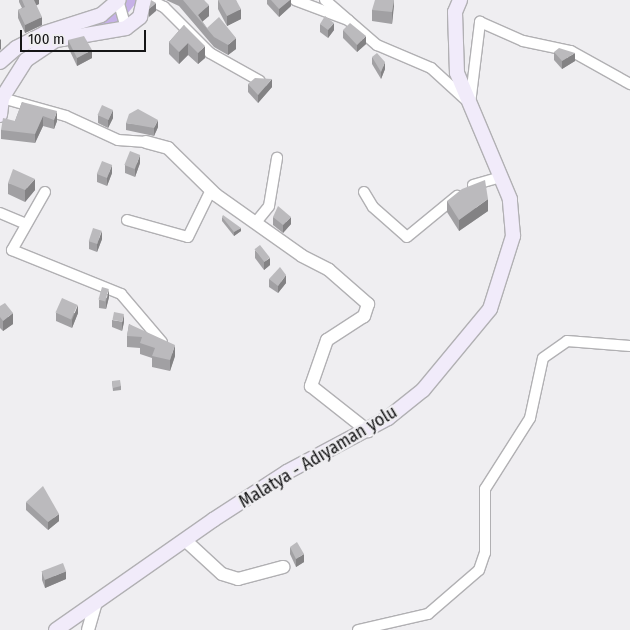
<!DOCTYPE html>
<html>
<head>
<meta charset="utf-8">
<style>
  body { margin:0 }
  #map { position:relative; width:630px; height:630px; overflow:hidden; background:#efeef1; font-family:"Fira Sans Condensed",sans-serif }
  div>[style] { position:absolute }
  .canal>* { height:9px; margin:-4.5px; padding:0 4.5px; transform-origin:4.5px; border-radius:4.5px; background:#c6b1e7 }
  .roads { filter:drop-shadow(1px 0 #b1b0b3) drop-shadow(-1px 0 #b1b0b3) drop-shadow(0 1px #b1b0b3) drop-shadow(0 -1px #b1b0b3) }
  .minor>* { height:10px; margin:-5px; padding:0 5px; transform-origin:5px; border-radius:5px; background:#fff }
  .tertiary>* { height:12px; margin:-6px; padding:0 6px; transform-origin:6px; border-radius:6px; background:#fff }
  .secondary>* { height:14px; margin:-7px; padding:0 7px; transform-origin:7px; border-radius:7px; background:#f1ebfa }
  .wall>* { inset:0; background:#a1a0a3 }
  .shaded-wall>* { inset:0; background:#838284 }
  .building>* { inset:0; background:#bbbabd; transform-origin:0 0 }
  span { translate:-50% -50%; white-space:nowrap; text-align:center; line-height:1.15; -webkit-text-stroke:4.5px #efeef1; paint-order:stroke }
  .street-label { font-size:18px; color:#151516 }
  .scale { position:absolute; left:20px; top:30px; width:126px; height:22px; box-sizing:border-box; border:2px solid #151516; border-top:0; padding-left:6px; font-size:15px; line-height:18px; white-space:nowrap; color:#151516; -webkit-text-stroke:4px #efeef1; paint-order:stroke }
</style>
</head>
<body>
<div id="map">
  <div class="canal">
    <i style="left:95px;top:25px;width:24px;rotate:-19deg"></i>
    <i style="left:118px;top:17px;width:22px;rotate:-51deg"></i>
  </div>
  <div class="roads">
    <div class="minor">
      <i style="left:118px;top:0;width:29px;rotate:74deg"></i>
      <i style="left:150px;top:0;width:16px;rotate:27deg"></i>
      <i style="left:164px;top:7px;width:65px;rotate:45deg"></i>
      <i style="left:210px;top:53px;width:57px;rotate:29.2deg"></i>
      <i style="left:295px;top:0;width:57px;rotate:20.7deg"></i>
      <i style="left:325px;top:0;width:69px;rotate:40.9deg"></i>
      <i style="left:377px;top:45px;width:59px;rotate:23.1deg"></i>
      <i style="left:431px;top:68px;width:46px;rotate:42.4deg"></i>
      <i style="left:2px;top:98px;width:66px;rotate:15.7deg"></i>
      <i style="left:66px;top:116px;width:57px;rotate:24.8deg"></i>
      <i style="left:118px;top:140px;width:28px;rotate:4deg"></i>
      <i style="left:470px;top:104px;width:83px;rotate:-83deg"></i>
      <i style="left:480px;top:22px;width:47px;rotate:23.8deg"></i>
      <i style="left:523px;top:41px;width:49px;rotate:11.8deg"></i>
      <i style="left:571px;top:51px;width:68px;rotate:29.2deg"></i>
      <i style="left:473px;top:185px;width:29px;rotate:-16deg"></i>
      <i style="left:45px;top:192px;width:67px;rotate:119.6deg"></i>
      <i style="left:12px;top:250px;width:118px;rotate:22deg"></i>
      <i style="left:121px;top:294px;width:63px;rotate:49.5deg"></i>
      <i style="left:364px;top:192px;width:17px;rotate:59deg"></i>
      <i style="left:373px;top:207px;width:45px;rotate:41.4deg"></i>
      <i style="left:407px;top:237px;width:65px;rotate:-39.4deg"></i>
      <i style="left:0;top:213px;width:28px;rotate:23deg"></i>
      <i style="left:127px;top:220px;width:63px;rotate:15.6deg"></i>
      <i style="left:188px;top:237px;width:52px;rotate:-63.9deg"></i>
      <i style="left:257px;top:221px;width:19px;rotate:-51deg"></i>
      <i style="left:269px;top:206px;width:49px;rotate:-80.5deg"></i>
      <i style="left:358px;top:630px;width:72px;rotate:-12.9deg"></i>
      <i style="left:428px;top:614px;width:67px;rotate:-40.8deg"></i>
      <i style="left:479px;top:570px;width:18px;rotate:-71deg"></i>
      <i style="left:485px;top:553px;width:64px;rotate:-90deg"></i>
      <i style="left:485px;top:489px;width:84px;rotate:-57.6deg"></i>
      <i style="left:530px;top:418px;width:61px;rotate:-77.8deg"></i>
      <i style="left:543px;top:358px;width:29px;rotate:-35deg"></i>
      <i style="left:567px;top:341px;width:63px;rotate:4.5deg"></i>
    </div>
    <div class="tertiary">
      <i style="left:146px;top:142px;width:23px;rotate:15deg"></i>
      <i style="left:168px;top:148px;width:67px;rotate:44.4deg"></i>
      <i style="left:216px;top:195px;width:105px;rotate:35.3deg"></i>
      <i style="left:302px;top:256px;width:30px;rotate:27deg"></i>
      <i style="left:329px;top:270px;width:52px;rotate:41.1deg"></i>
      <i style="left:368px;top:304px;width:13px;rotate:108deg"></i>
      <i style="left:364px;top:316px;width:44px;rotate:147deg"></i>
      <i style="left:327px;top:340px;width:49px;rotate:109.2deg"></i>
      <i style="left:311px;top:386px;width:73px;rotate:38.3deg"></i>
      <i style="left:185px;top:540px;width:50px;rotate:42.6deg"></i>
      <i style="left:222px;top:574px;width:17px;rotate:17deg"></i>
      <i style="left:238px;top:579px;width:47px;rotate:-14.9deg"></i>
      <i style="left:88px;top:630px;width:26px;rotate:-74deg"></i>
    </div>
    <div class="secondary">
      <i style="left:0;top:62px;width:21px;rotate:-41deg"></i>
      <i style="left:16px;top:48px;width:33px;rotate:-27deg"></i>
      <i style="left:45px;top:33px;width:59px;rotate:-17.8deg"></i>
      <i style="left:101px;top:15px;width:23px;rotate:-40deg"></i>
      <i style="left:0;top:115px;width:17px;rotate:-83deg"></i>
      <i style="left:2px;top:98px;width:45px;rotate:-57.7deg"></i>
      <i style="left:26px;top:60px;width:36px;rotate:-34deg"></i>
      <i style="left:56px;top:40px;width:71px;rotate:-9.7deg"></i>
      <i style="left:126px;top:28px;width:18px;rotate:-38deg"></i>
      <i style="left:140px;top:17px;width:17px;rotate:-77deg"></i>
      <i style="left:56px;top:630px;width:192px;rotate:-35deg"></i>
      <i style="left:213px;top:520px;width:88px;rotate:-33deg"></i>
      <i style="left:287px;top:472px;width:115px;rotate:-28.1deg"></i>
      <i style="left:388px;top:418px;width:45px;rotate:-38.7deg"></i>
      <i style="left:423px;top:390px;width:105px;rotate:-50.4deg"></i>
      <i style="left:490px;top:309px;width:77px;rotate:-72.5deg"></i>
      <i style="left:513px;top:236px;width:37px;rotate:-95deg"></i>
      <i style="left:510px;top:199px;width:137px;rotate:-112.8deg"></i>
      <i style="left:457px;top:73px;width:61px;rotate:-91.9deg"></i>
      <i style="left:455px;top:12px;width:13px;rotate:-67deg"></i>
    </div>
  </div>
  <div class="wall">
    <i style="clip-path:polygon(19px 0,39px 0,39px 4px,36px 5px,42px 25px,25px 33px,18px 18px,18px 10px,22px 8px,19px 2px)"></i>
    <i style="clip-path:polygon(166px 0,204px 0,209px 16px,202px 21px,207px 28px,236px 49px,228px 55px,214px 47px,179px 6px)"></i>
    <i style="clip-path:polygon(218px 0,236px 0,241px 19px,227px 26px,218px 9px)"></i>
    <i style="clip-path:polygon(267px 0,291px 0,291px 6px,279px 17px,267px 4px)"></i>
    <i style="clip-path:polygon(394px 0,392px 24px,372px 21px,372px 10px)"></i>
    <i style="clip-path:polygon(320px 24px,334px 30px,328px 38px,320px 32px)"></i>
    <i style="clip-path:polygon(184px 25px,205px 58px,198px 64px,188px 55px,179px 64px,169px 54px,169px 42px)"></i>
    <i style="clip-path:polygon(343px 30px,366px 44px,357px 52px,343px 38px)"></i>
    <i style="clip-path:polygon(68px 40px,92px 58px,77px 66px,68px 47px)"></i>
    <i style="clip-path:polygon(554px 52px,575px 61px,562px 69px,554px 60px)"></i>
    <i style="clip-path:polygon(372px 57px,385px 69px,381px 79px,372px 64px)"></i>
    <i style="clip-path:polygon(248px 84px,272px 87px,258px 103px,248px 92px)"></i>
    <i style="clip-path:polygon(22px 102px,57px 121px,54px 129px,43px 126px,35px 143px,1px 139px,1px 130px,15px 121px)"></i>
    <i style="clip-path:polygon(98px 115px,113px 118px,108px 128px,98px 123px)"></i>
    <i style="clip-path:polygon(126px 123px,158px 127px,154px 136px,126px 130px)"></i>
    <i style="clip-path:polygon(140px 163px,135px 177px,125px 173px,125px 165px)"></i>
    <i style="clip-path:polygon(112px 173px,107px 186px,97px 182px,97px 174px)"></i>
    <i style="clip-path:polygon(8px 183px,35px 190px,25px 202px,8px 194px)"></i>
    <i style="clip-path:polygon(447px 201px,488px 211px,459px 231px,447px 212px)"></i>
    <i style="clip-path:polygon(222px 217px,241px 231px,234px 236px,222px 221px)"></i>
    <i style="clip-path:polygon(273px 217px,291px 224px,283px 233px,273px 225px)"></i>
    <i style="clip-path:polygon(102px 239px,97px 252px,89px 249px,89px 241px)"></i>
    <i style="clip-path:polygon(255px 250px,270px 265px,264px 270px,255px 258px)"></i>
    <i style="clip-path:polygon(269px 279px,286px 283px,278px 293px,269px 287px)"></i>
    <i style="clip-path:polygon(109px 297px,106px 309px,99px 308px,99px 300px)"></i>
    <i style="clip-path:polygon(0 306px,13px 324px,3px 331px,0 328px)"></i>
    <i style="clip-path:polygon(56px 313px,78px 313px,72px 328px,56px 321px)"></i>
    <i style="clip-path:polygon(112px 320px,124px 322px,122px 331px,112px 327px)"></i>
    <i style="clip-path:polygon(129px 324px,175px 356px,170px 371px,152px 367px,152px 358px,140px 354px,140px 348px,127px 347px,127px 336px)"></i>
    <i style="clip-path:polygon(112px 381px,121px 386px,121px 390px,113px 391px)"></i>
    <i style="clip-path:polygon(26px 502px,59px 521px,48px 530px,26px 510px)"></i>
    <i style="clip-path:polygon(290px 547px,304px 562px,296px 567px,290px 554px)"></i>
    <i style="clip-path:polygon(42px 572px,66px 579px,45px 588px,42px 580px)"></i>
  </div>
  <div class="shaded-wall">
    <i style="clip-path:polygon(33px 0,39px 0,39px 4px,33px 7px)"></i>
    <i style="clip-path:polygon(290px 0,291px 0,291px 6px,279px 17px,279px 9px)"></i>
    <i style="clip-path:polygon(394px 0,394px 6px,392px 24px,392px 12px)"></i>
    <i style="clip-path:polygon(156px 3px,156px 11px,149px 17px,149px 9px)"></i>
    <i style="clip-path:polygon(209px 5px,209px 16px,202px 22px,198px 15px)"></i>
    <i style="clip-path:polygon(241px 9px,241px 19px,227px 26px,227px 16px)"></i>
    <i style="clip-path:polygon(42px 17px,42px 25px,25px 33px,25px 25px)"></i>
    <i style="clip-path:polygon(334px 23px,334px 30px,328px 38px,328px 30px)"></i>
    <i style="clip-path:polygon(366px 36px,366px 44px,357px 52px,357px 45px)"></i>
    <i style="clip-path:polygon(236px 38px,236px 49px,228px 55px,228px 45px)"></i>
    <i style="clip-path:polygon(1px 39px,1px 49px,0 50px,0 40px)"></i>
    <i style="clip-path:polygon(188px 43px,188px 55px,179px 64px,179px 52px)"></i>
    <i style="clip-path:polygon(205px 46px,205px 58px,198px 64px,198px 53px)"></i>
    <i style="clip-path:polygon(92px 50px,92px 58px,77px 66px,77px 58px)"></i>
    <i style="clip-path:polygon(575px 53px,575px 61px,562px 69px,562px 61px)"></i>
    <i style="clip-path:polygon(385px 62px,385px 69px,381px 79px,381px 72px)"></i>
    <i style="clip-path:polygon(272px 79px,272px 87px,258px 103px,258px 95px)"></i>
    <i style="clip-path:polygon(113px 110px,113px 118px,108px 128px,108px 120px)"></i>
    <i style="clip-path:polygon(57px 111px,57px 121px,54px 129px,54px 120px)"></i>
    <i style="clip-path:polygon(43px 116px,43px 126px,35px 143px,35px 134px)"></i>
    <i style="clip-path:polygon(158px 120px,158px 127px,154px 136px,154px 128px)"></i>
    <i style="clip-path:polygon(140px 155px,140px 163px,135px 177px,135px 169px)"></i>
    <i style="clip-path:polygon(112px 165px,112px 173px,107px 186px,107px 178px)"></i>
    <i style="clip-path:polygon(35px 179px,35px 190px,25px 202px,25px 190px)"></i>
    <i style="clip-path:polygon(488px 199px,488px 211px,459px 231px,459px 220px)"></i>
    <i style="clip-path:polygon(291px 217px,291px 224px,283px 233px,283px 225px)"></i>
    <i style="clip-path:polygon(241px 228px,241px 231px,234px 236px,234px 232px)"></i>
    <i style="clip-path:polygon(102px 231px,102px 239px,97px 252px,97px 244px)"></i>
    <i style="clip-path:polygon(270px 258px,270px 265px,264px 270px,264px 262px)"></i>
    <i style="clip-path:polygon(286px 275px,286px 283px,278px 293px,278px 286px)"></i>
    <i style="clip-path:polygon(109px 289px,109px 297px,106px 309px,106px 302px)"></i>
    <i style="clip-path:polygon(78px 305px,78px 313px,72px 328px,72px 320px)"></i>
    <i style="clip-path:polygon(13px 313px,13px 324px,3px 331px,3px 321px)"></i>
    <i style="clip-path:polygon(124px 314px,124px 322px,122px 331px,122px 323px)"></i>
    <i style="clip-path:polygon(175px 345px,175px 356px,170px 371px,170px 360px)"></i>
    <i style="clip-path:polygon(59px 514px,59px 521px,48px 530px,48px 522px)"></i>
    <i style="clip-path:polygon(304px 554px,304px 562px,296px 567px,296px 559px)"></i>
    <i style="clip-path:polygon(66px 571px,66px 579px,45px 588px,45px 580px)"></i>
  </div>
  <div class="building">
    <i style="clip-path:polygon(22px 0,34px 0,42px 17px,25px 25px,18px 10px,25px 7px)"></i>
    <i style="clip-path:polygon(151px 0,156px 3px,149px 9px)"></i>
    <i style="clip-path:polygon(183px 0,204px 0,209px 5px,198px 15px,207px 28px,219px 17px,236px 38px,228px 45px,214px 37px)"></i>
    <i style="clip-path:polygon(218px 0,236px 0,241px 9px,227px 16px)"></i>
    <i style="clip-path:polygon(271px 0,290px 0,279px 9px)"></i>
    <i style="clip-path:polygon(375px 0,394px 0,392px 12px,372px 10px)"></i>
    <i style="clip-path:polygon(325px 16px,334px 23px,328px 30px,320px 24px)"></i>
    <i style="clip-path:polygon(350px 23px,366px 36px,357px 45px,343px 30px)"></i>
    <i style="clip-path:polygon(184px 25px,205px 46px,198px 53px,188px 43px,179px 52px,169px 42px)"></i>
    <i style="clip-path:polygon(84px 36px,92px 50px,77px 58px,68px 40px)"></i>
    <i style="clip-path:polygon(559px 48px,575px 53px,562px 61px,554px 52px)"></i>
    <i style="clip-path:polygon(377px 53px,385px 62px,381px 72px,372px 57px)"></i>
    <i style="clip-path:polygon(255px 78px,272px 79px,258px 95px,248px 84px)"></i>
    <i style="clip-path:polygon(22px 102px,57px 111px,54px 120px,43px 116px,35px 134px,1px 130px,3px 118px,15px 121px)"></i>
    <i style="left:102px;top:105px;width:12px;height:11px;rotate:24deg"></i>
    <i style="clip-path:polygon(138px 109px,158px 120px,154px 128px,126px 123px,129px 114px)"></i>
    <i style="left:130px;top:151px;width:11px;height:15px;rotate:22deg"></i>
    <i style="left:102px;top:161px;width:11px;height:14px;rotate:22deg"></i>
    <i style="clip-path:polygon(13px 169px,35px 179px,25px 190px,8px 183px)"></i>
    <i style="clip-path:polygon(485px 180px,488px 199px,459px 220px,447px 201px,462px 189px)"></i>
    <i style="clip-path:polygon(278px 206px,291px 217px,283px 225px,273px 217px)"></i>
    <i style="clip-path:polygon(223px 215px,241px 228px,234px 232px,222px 217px)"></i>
    <i style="left:93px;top:228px;width:9px;height:14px;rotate:18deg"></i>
    <i style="left:260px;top:245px;width:16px;height:7px;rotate:52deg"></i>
    <i style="clip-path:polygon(280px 267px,286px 275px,278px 286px,269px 279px)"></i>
    <i style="left:102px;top:287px;width:7px;height:13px;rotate:16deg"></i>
    <i style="left:62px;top:298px;width:17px;height:16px;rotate:24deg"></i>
    <i style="clip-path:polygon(5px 303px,13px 313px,3px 321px,0 317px,0 306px)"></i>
    <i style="left:114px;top:312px;width:10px;height:8px;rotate:11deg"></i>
    <i style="clip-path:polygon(129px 324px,175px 345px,170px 360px,152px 356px,155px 348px,140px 343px,142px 337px,127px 336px)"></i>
    <i style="clip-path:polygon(120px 380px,121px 386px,113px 388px,112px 381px)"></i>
    <i style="clip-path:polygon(43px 486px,59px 514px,48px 522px,26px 502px)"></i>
    <i style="clip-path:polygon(297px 542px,304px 554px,296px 559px,290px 547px)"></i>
    <i style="left:63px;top:563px;width:9px;height:23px;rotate:69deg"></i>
  </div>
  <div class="street-label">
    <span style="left:318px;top:457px;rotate:-31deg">Malatya - Adıyaman yolu</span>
  </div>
  <div class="scale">100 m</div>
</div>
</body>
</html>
